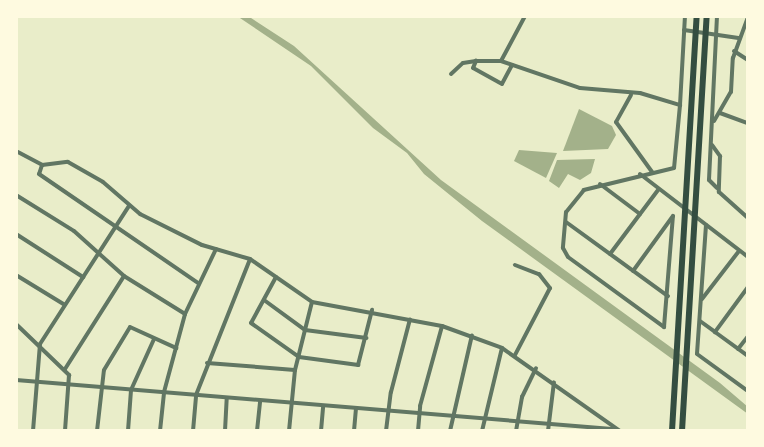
<!DOCTYPE html>
<html>
<head>
<meta charset="utf-8">
<style>
  body { margin:0 }
  #map { position:relative; width:764px; height:447px; overflow:hidden; background:#e9edc9; font-family:Poppins,sans-serif }
  div>[style] { position:absolute }
  .water>* { inset:0; background:#a3b18a }
  .minor>* { height:4px; margin:-2px; padding:0 2px; transform-origin:2px; border-radius:2px; background:#617663 }
  .trunk>* { height:6px; margin:-3px; padding:0 3px; transform-origin:3px; border-radius:3px; background:#344e41 }
  span { translate:-50% -50%; white-space:nowrap; text-align:center; line-height:1.15; -webkit-text-stroke:5px #fefae0; paint-order:stroke }
  .frame { position:absolute; inset:0; border:18px solid #fefae0; pointer-events:none }
</style>
</head>
<body>
<div id="map">
  <div class="water">
    <i style="clip-path:polygon(237px 16px,248px 16px,294px 46px,441px 180px,720px 383px,748px 407px,748px 414px,482px 221px,424px 174px,407px 153px,373px 128px,311px 66px)"></i>
    <i style="clip-path:polygon(579px 109px,612px 126px,616px 135px,608px 149px,563px 151px)"></i>
    <i style="clip-path:polygon(519px 150px,557px 153px,546px 178px,514px 161px)"></i>
    <i style="clip-path:polygon(595px 159px,591px 173px,580px 180px,568px 174px,559px 188px,549px 181px,557px 160px)"></i>
  </div>
  <div class="minor">
    <i style="left:717px;top:16px;width:164px;rotate:92.8deg"></i>
    <i style="left:709px;top:180px;width:11px;rotate:45deg"></i>
    <i style="left:684px;top:30px;width:55px;rotate:8.4deg"></i>
    <i style="left:734px;top:51px;width:17px;rotate:33deg"></i>
    <i style="left:501px;top:61px;width:51px;rotate:-61.9deg"></i>
    <i style="left:512px;top:65px;width:21px;rotate:118deg"></i>
    <i style="left:502px;top:84px;width:33px;rotate:-151deg"></i>
    <i style="left:473px;top:68px;width:8px;rotate:-67deg"></i>
    <i style="left:476px;top:61px;width:25px"></i>
    <i style="left:501px;top:61px;width:83px;rotate:18.9deg"></i>
    <i style="left:580px;top:88px;width:60px;rotate:4.8deg"></i>
    <i style="left:640px;top:93px;width:42px;rotate:16.7deg"></i>
    <i style="left:680px;top:105px;width:63px;rotate:95.4deg"></i>
    <i style="left:674px;top:168px;width:93px;rotate:166.3deg"></i>
    <i style="left:584px;top:190px;width:28px;rotate:129deg"></i>
    <i style="left:566px;top:212px;width:36px;rotate:95deg"></i>
    <i style="left:563px;top:248px;width:10px;rotate:61deg"></i>
    <i style="left:568px;top:257px;width:119px;rotate:36.1deg"></i>
    <i style="left:664px;top:327px;width:111px;rotate:-85.4deg"></i>
    <i style="left:451px;top:74px;width:16px;rotate:-43deg"></i>
    <i style="left:463px;top:63px;width:13px;rotate:-9deg"></i>
    <i style="left:631px;top:95px;width:31px;rotate:119deg"></i>
    <i style="left:616px;top:122px;width:62px;rotate:54.2deg"></i>
    <i style="left:680px;top:105px;width:89px;rotate:-86.8deg"></i>
    <i style="left:720px;top:113px;width:30px;rotate:20deg"></i>
    <i style="left:714px;top:121px;width:34px;rotate:-60deg"></i>
    <i style="left:731px;top:92px;width:34px;rotate:-87deg"></i>
    <i style="left:733px;top:58px;width:44px;rotate:-69.9deg"></i>
    <i style="left:712px;top:145px;width:14px;rotate:54deg"></i>
    <i style="left:720px;top:156px;width:36px;rotate:92deg"></i>
    <i style="left:719px;top:192px;width:39px;rotate:42deg"></i>
    <i style="left:16px;top:151px;width:30px;rotate:28deg"></i>
    <i style="left:42px;top:165px;width:26px;rotate:-7deg"></i>
    <i style="left:68px;top:162px;width:40px;rotate:29.7deg"></i>
    <i style="left:103px;top:182px;width:49px;rotate:40.9deg"></i>
    <i style="left:140px;top:214px;width:69px;rotate:26.6deg"></i>
    <i style="left:202px;top:245px;width:50px;rotate:16.3deg"></i>
    <i style="left:250px;top:259px;width:75px;rotate:34.7deg"></i>
    <i style="left:312px;top:302px;width:132px;rotate:10.5deg"></i>
    <i style="left:442px;top:326px;width:64px;rotate:20.1deg"></i>
    <i style="left:502px;top:348px;width:144px;rotate:35.1deg"></i>
    <i style="left:42px;top:165px;width:9px;rotate:108deg"></i>
    <i style="left:39px;top:174px;width:193px;rotate:34.4deg"></i>
    <i style="left:640px;top:174px;width:136px;rotate:37.5deg"></i>
    <i style="left:600px;top:184px;width:50px;rotate:36.9deg"></i>
    <i style="left:16px;top:195px;width:68px;rotate:31.8deg"></i>
    <i style="left:74px;top:231px;width:67px;rotate:42deg"></i>
    <i style="left:124px;top:276px;width:72px;rotate:31.9deg"></i>
    <i style="left:566px;top:222px;width:126px;rotate:36deg"></i>
    <i style="left:706px;top:225px;width:129px;rotate:94deg"></i>
    <i style="left:697px;top:354px;width:63px;rotate:36deg"></i>
    <i style="left:16px;top:234px;width:80px;rotate:32.7deg"></i>
    <i style="left:610px;top:254px;width:80px;rotate:-53.1deg"></i>
    <i style="left:515px;top:265px;width:26px;rotate:21deg"></i>
    <i style="left:539px;top:274px;width:18px;rotate:52deg"></i>
    <i style="left:550px;top:288px;width:76px;rotate:117.6deg"></i>
    <i style="left:633px;top:271px;width:68px;rotate:-54deg"></i>
    <i style="left:16px;top:275px;width:57px;rotate:31.5deg"></i>
    <i style="left:276px;top:277px;width:52px;rotate:118.5deg"></i>
    <i style="left:251px;top:323px;width:59px;rotate:35.3deg"></i>
    <i style="left:299px;top:357px;width:60px;rotate:7.7deg"></i>
    <i style="left:358px;top:365px;width:57px;rotate:-75.7deg"></i>
    <i style="left:748px;top:287px;width:56px;rotate:126.3deg"></i>
    <i style="left:715px;top:332px;width:41px;rotate:36deg"></i>
    <i style="left:702px;top:299px;width:61px;rotate:-52.4deg"></i>
    <i style="left:264px;top:300px;width:51px;rotate:36.2deg"></i>
    <i style="left:305px;top:330px;width:62px;rotate:7.5deg"></i>
    <i style="left:700px;top:321px;width:19px;rotate:36deg"></i>
    <i style="left:16px;top:324px;width:74px;rotate:43.9deg"></i>
    <i style="left:69px;top:375px;width:56px;rotate:94.1deg"></i>
    <i style="left:738px;top:349px;width:16px;rotate:-52deg"></i>
    <i style="left:207px;top:363px;width:88px;rotate:4.5deg"></i>
    <i style="left:65px;top:369px;width:110px;rotate:-57.6deg"></i>
    <i style="left:16px;top:380px;width:598px;rotate:4.7deg"></i>
    <i style="left:33px;top:431px;width:87px;rotate:-85.4deg"></i>
    <i style="left:40px;top:344px;width:164px;rotate:-57.2deg"></i>
    <i style="left:97px;top:431px;width:61px;rotate:-83.5deg"></i>
    <i style="left:104px;top:370px;width:50px;rotate:-58.8deg"></i>
    <i style="left:130px;top:327px;width:51px;rotate:24.5deg"></i>
    <i style="left:128px;top:431px;width:41px;rotate:-85.8deg"></i>
    <i style="left:131px;top:390px;width:56px;rotate:-65.7deg"></i>
    <i style="left:160px;top:431px;width:39px;rotate:-84deg"></i>
    <i style="left:164px;top:392px;width:81px;rotate:-74.9deg"></i>
    <i style="left:185px;top:314px;width:72px;rotate:-64.5deg"></i>
    <i style="left:193px;top:431px;width:36px;rotate:-85deg"></i>
    <i style="left:196px;top:395px;width:146px;rotate:-68.3deg"></i>
    <i style="left:225px;top:431px;width:33px;rotate:-87deg"></i>
    <i style="left:257px;top:431px;width:30px;rotate:-84deg"></i>
    <i style="left:289px;top:431px;width:61px;rotate:-84.4deg"></i>
    <i style="left:295px;top:370px;width:70px;rotate:-76deg"></i>
    <i style="left:321px;top:431px;width:25px;rotate:-85deg"></i>
    <i style="left:354px;top:431px;width:22px;rotate:-85deg"></i>
    <i style="left:386px;top:431px;width:39px;rotate:-83deg"></i>
    <i style="left:391px;top:392px;width:75px;rotate:-75.4deg"></i>
    <i style="left:418px;top:431px;width:25px;rotate:-85deg"></i>
    <i style="left:420px;top:406px;width:83px;rotate:-74.6deg"></i>
    <i style="left:450px;top:431px;width:98px;rotate:-77.1deg"></i>
    <i style="left:482px;top:431px;width:85px;rotate:-76.5deg"></i>
    <i style="left:516px;top:431px;width:35px;rotate:-80deg"></i>
    <i style="left:522px;top:397px;width:32px;rotate:-64deg"></i>
    <i style="left:548px;top:431px;width:49px;rotate:-83deg"></i>
  </div>
  <div class="trunk">
    <i style="left:672px;top:431px;width:416px;rotate:-86.6deg"></i>
    <i style="left:682px;top:431px;width:416px;rotate:-86.6deg"></i>
  </div>
  <div class="frame"></div>
</div>
</body>
</html>
